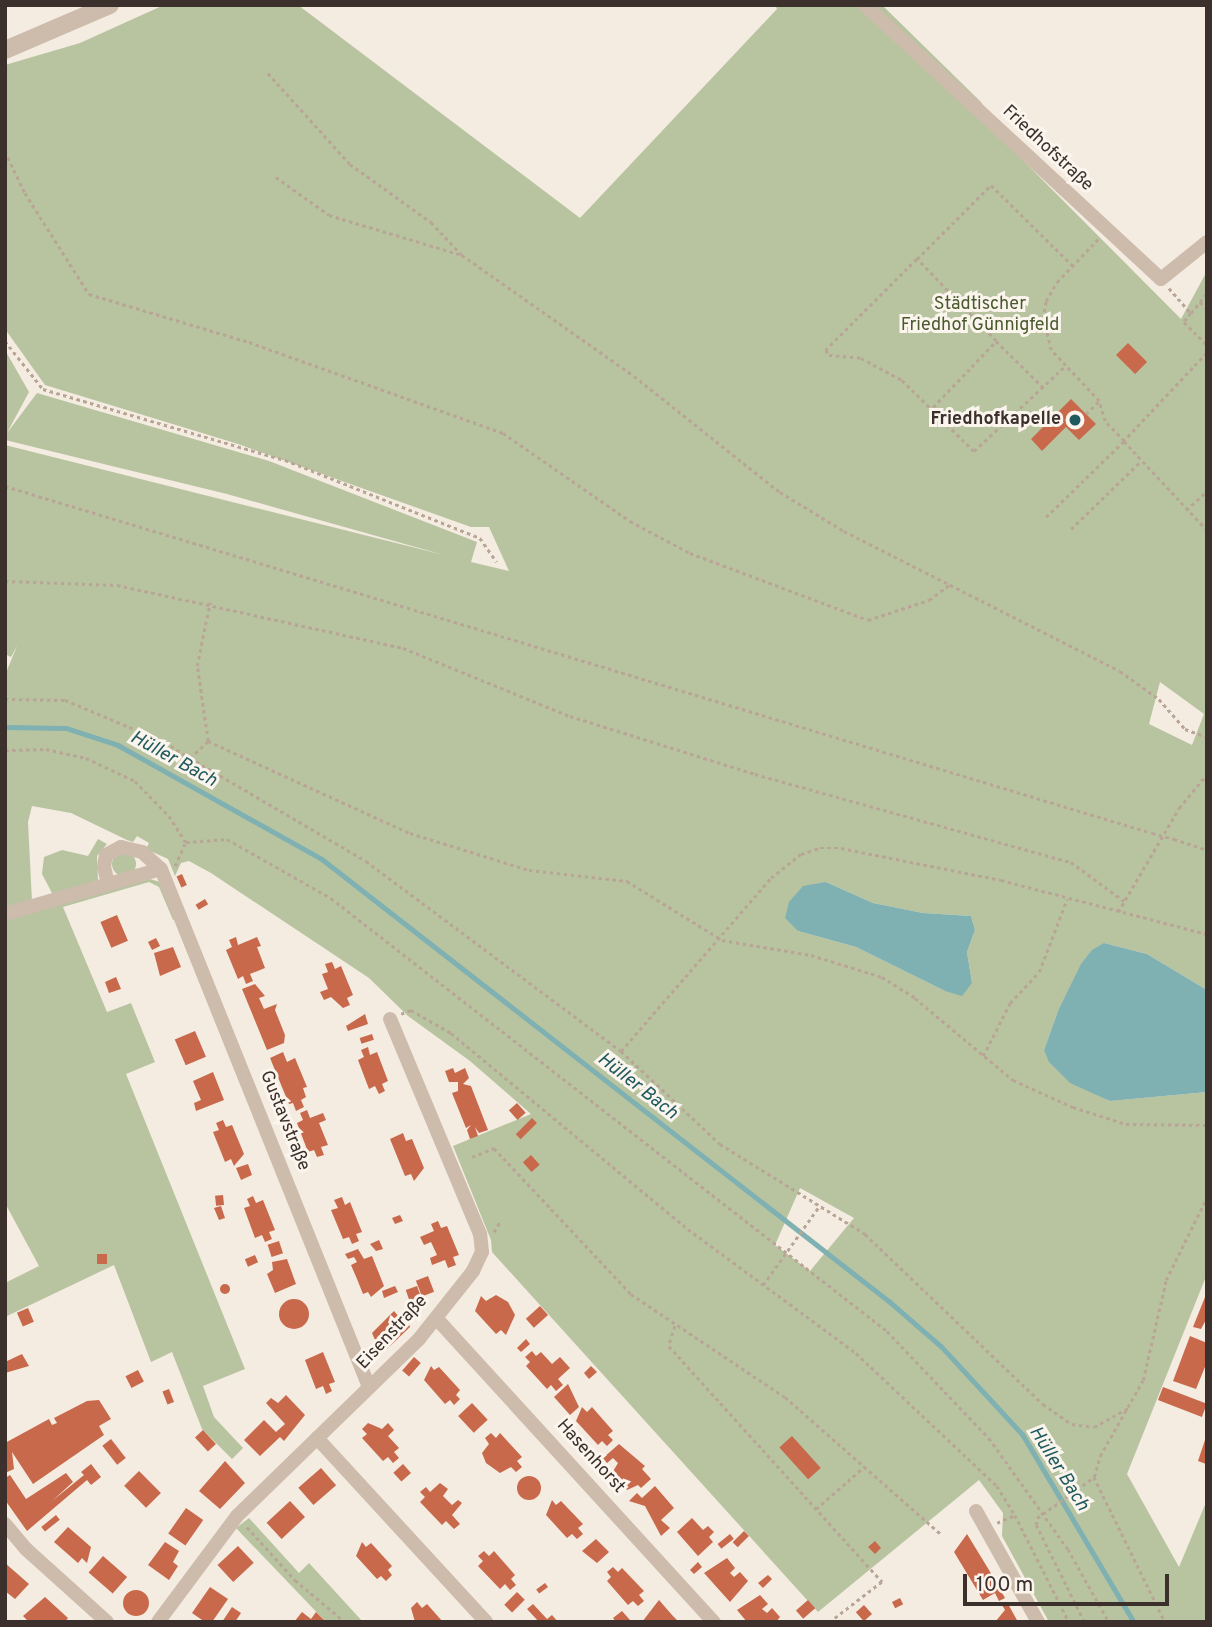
<!DOCTYPE html>
<html>
<head>
<meta charset="utf-8">
<style>
  body { margin:0 }
  #map { position:relative; width:1212px; height:1627px; overflow:hidden; background:#f4ebe1; font-family:Overpass,sans-serif }
  div>[style] { position:absolute }
  .green>* { inset:0; background:#b8c4a0 }
  .round { border-radius:50% }
  .water>* { inset:0; background:#7fb0b2 }
  .stream>* { height:4.5px; margin:-2.25px; padding:0 2.25px; transform-origin:2.25px; border-radius:2.25px; background:#7fb0b2 }
  .building>* { inset:0; background:#c8694b; transform-origin:0 0 }
  .path>* { height:2.5px; margin-top:-1.25px; transform-origin:0; background:repeating-linear-gradient(90deg,#b9a596 0 3.5px,transparent 0 7px) }
  .minor>* { height:14px; margin:-7px; padding:0 7px; transform-origin:7px; border-radius:7px; background:#cdbbac }
  .tertiary>* { height:18px; margin:-9px; padding:0 9px; transform-origin:9px; border-radius:9px; background:#cdbbac }
  .path-bridge>* { height:2.5px; margin-top:-1.25px; transform-origin:0; background:repeating-linear-gradient(90deg,#b9a596 0 3.5px,transparent 0 7px) }
  .dots>* { width:19px; height:19px; translate:-50% -50%; box-sizing:border-box; border:4px solid #fbf5ee; border-radius:50% }
  span { translate:-50% -50%; white-space:nowrap; text-align:center; line-height:1.15; -webkit-text-stroke:6px #fbf5ee; paint-order:stroke }
  .street-label { font-size:18px; color:#3b302b }
  .park-label { font-size:18px; color:#4a5a2e }
  .poi-label { font-size:18px; color:#3b302b; font-weight:700 }
  .right { translate:-100% -50%; text-align:right }
  .water-label { font-size:19px; color:#1f5a5e; font-style:italic }
  .frame { position:absolute; inset:0; border:7px solid #3b302b; pointer-events:none }
  .scale { position:absolute; left:963px; top:1574px; width:206px; height:32px; box-sizing:border-box; border:4px solid #3b302b; border-top:0; padding-left:9px; font-size:21px; line-height:24px; white-space:nowrap; color:#3b302b; -webkit-text-stroke:5px #fbf5ee; paint-order:stroke }
</style>
</head>
<body>
<div id="map">
  <div class="green">
    <i style="clip-path:polygon(evenodd,164px 5px,298px 5px,580px 218px,777px 9px,775px 5px,882px 5px,982px 103px,976px 113px,1181px 319px,1207px 271px,1207px 990px,1147px 954px,1104px 943px,1058px 1011px,1044px 1050px,1109px 1101px,1207px 1092px,1207px 1274px,1127px 1474px,1179px 1567px,1207px 1500px,1207px 1622px,1049px 1622px,1002px 1536px,1003px 1513px,979px 1480px,818px 1612px,492px 1252px,491px 1240px,453px 1146px,531px 1114px,470px 1061px,408px 1016px,369px 978px,211px 873px,189px 861px,181px 863px,175px 876px,168px 859px,146px 849px,149px 843px,137px 836px,133px 842px,127px 840px,71px 813px,32px 806px,28px 822px,32px 901px,5px 907px,5px 675px,17px 646px,11px 657px,5px 654px,5px 445px,444px 555px,227px 494px,5px 440px,5px 350px,29px 392px,7px 433px,37px 393px,269px 461px,477px 542px,471px 562px,509px 571px,489px 527px,471px 527px,238px 444px,45px 385px,5px 329px,5px 65px,80px 43px,164px 5px,1160px 682px,1204px 714px,1192px 745px,1149px 724px,1160px 682px,164px 5px,826px 882px,873px 903px,923px 913px,971px 916px,975px 930px,967px 952px,972px 983px,945px 991px,856px 947px,798px 931px,826px 882px,164px 5px,800px 1188px,854px 1218px,810px 1271px,775px 1245px,800px 1188px)"></i>
    <i style="clip-path:polygon(98px 839px,107px 844px,97px 856px,98px 880px,53px 895px,42px 874px,44px 857px,62px 850px,88px 856px)"></i>
    <i class="round" style="left:112px;top:852px;width:24px;height:24px"></i>
    <i style="clip-path:polygon(150px 879px,160px 882px,176px 917px,173px 920px,159px 887px,149px 882px,63px 907px,107px 1012px,131px 1003px,155px 1062px,126px 1074px,245px 1369px,203px 1386px,214px 1417px,243px 1448px,232px 1459px,202px 1429px,172px 1352px,151px 1362px,114px 1265px,5px 1317px,5px 1283px,39px 1266px,5px 1203px,5px 919px)"></i>
    <i style="clip-path:polygon(249px 1518px,299px 1573px,309px 1563px,363px 1622px,326px 1622px,236px 1528px)"></i>
  </div>
  <div class="water">
    <i style="clip-path:polygon(826px 882px,873px 903px,923px 913px,971px 916px,975px 930px,967px 952px,972px 983px,962px 996px,945px 991px,856px 947px,798px 931px,785px 918px,789px 902px,803px 886px)"></i>
    <i style="clip-path:polygon(1104px 943px,1147px 954px,1207px 990px,1207px 1092px,1110px 1101px,1070px 1083px,1049px 1062px,1044px 1050px,1058px 1011px,1081px 964px,1092px 950px)"></i>
  </div>
  <div class="stream">
    <i style="left:5px;top:727px;width:61px;rotate:0.9deg"></i>
    <i style="left:66px;top:728px;width:55px;rotate:18.1deg"></i>
    <i style="left:118px;top:745px;width:234px;rotate:29.2deg"></i>
    <i style="left:322px;top:859px;width:720px;rotate:37.95deg"></i>
    <i style="left:890px;top:1302px;width:67px;rotate:40.8deg"></i>
    <i style="left:941px;top:1346px;width:121px;rotate:47.3deg"></i>
    <i style="left:1023px;top:1435px;width:217px;rotate:59.3deg"></i>
  </div>
  <div class="building">
    <i style="left:1128px;top:343px;width:27px;height:17px;rotate:45deg"></i>
    <i style="clip-path:polygon(1071px 399px,1096px 424px,1079px 440px,1066px 427px,1042px 451px,1031px 439px)"></i>
    <i style="left:182px;top:874px;width:12px;height:6px;rotate:66deg"></i>
    <i style="left:205px;top:899px;width:6px;height:11px;rotate:59deg"></i>
    <i style="left:117px;top:915px;width:28px;height:18px;rotate:67deg"></i>
    <i style="clip-path:polygon(236px 937px,238px 945px,257px 937px,261px 946px,257px 947px,265px 968px,250px 974px,253px 981px,246px 984px,243px 976px,238px 979px,226px 950px,232px 947px,229px 940px)"></i>
    <i style="left:156px;top:938px;width:9px;height:9px;rotate:63deg"></i>
    <i style="clip-path:polygon(173px 947px,181px 967px,160px 976px,154px 953px)"></i>
    <i style="clip-path:polygon(332px 962px,335px 969px,341px 966px,353px 995px,347px 998px,350px 1005px,343px 1008px,331px 997px,324px 1000px,320px 992px,328px 989px,322px 974px,328px 972px,325px 964px)"></i>
    <i style="clip-path:polygon(116px 977px,121px 989px,109px 993px,105px 982px)"></i>
    <i style="clip-path:polygon(255px 984px,265px 996px,259px 998px,264px 1009px,277px 1004px,275px 1010px,285px 1035px,284px 1043px,267px 1050px,242px 989px)"></i>
    <i style="clip-path:polygon(365px 1014px,368px 1024px,348px 1031px,346px 1026px)"></i>
    <i style="left:195px;top:1031px;width:28px;height:22px;rotate:67deg"></i>
    <i style="left:372px;top:1034px;width:6px;height:13px;rotate:72deg"></i>
    <i style="clip-path:polygon(368px 1047px,370px 1055px,377px 1052px,388px 1081px,382px 1084px,385px 1091px,379px 1094px,375px 1086px,369px 1089px,358px 1060px,364px 1057px,361px 1050px)"></i>
    <i style="clip-path:polygon(283px 1052px,287px 1062px,295px 1058px,307px 1087px,303px 1088px,306px 1097px,301px 1100px,304px 1107px,296px 1111px,293px 1103px,289px 1104px,270px 1058px)"></i>
    <i style="clip-path:polygon(453px 1068px,455px 1073px,465px 1068px,469px 1078px,463px 1084px,471px 1086px,488px 1130px,479px 1133px,475px 1127px,478px 1136px,470px 1139px,467px 1130px,471px 1125px,466px 1128px,452px 1093px,458px 1091px,458px 1082px,449px 1082px,445px 1071px)"></i>
    <i style="clip-path:polygon(213px 1072px,224px 1100px,196px 1111px,194px 1103px,201px 1100px,193px 1081px)"></i>
    <i style="left:517px;top:1103px;width:13px;height:11px;rotate:48deg"></i>
    <i style="clip-path:polygon(307px 1110px,310px 1118px,323px 1113px,326px 1120px,319px 1123px,328px 1145px,321px 1147px,324px 1155px,317px 1157px,314px 1150px,308px 1152px,297px 1123px,303px 1120px,300px 1113px)"></i>
    <i style="left:532px;top:1118px;width:7px;height:23px;rotate:45deg"></i>
    <i style="clip-path:polygon(223px 1120px,226px 1127px,232px 1125px,244px 1154px,234px 1166px,231px 1159px,225px 1162px,213px 1132px,219px 1130px,216px 1123px)"></i>
    <i style="clip-path:polygon(403px 1133px,406px 1141px,412px 1139px,424px 1168px,414px 1181px,411px 1174px,405px 1176px,390px 1139px)"></i>
    <i style="left:531px;top:1155px;width:13px;height:11px;rotate:48deg"></i>
    <i style="clip-path:polygon(248px 1164px,252px 1175px,241px 1180px,236px 1168px)"></i>
    <i style="left:223px;top:1195px;width:10px;height:8px;rotate:84deg"></i>
    <i style="clip-path:polygon(253px 1196px,256px 1203px,263px 1200px,275px 1230px,269px 1232px,272px 1239px,265px 1242px,262px 1235px,255px 1238px,244px 1208px,250px 1206px,247px 1199px)"></i>
    <i style="clip-path:polygon(342px 1197px,345px 1205px,350px 1202px,362px 1232px,356px 1234px,359px 1241px,352px 1244px,349px 1237px,343px 1239px,331px 1210px,338px 1208px,334px 1200px)"></i>
    <i style="clip-path:polygon(221px 1206px,225px 1218px,219px 1220px,214px 1208px)"></i>
    <i style="clip-path:polygon(400px 1215px,403px 1221px,395px 1224px,392px 1218px)"></i>
    <i style="clip-path:polygon(438px 1221px,441px 1228px,447px 1226px,459px 1255px,453px 1257px,456px 1265px,448px 1268px,445px 1260px,432px 1265px,430px 1258px,437px 1255px,431px 1242px,424px 1245px,420px 1237px,434px 1231px,431px 1224px)"></i>
    <i style="clip-path:polygon(379px 1240px,383px 1249px,376px 1251px,370px 1244px)"></i>
    <i style="left:279px;top:1241px;width:13px;height:12px;rotate:72deg"></i>
    <i style="clip-path:polygon(358px 1249px,364px 1259px,372px 1256px,384px 1286px,371px 1297px,368px 1292px,363px 1294px,357px 1279px,351px 1265px,357px 1262px,354px 1257px,348px 1259px,345px 1254px)"></i>
    <i style="left:97px;top:1254px;width:10px;height:10px"></i>
    <i style="left:255px;top:1255px;width:8px;height:11px;rotate:67deg"></i>
    <i style="clip-path:polygon(287px 1259px,296px 1284px,275px 1293px,267px 1274px,273px 1270px,272px 1262px)"></i>
    <i style="left:428px;top:1276px;width:17px;height:13px;rotate:69deg"></i>
    <i class="round" style="left:220px;top:1284px;width:10px;height:10px"></i>
    <i style="clip-path:polygon(395px 1286px,398px 1292px,384px 1298px,382px 1291px)"></i>
    <i style="left:417px;top:1286px;width:12px;height:12px;rotate:70deg"></i>
    <i style="clip-path:polygon(1207px 1292px,1207px 1318px,1201px 1329px,1193px 1327px)"></i>
    <i style="clip-path:polygon(496px 1295px,508px 1302px,515px 1315px,506px 1335px,501px 1330px,496px 1334px,475px 1311px,481px 1296px,486px 1301px)"></i>
    <i class="round" style="left:279px;top:1299px;width:30px;height:30px"></i>
    <i style="left:540px;top:1306px;width:12px;height:19px;rotate:48deg"></i>
    <i style="left:28px;top:1308px;width:15px;height:12px;rotate:67deg"></i>
    <i style="clip-path:polygon(394px 1311px,400px 1318px,405px 1313px,410px 1327px,387px 1349px,383px 1345px,379px 1349px,372px 1333px)"></i>
    <i style="clip-path:polygon(1190px 1336px,1207px 1343px,1207px 1362px,1196px 1389px,1173px 1381px)"></i>
    <i style="clip-path:polygon(526px 1339px,530px 1344px,521px 1352px,517px 1348px)"></i>
    <i style="clip-path:polygon(532px 1351px,536px 1356px,541px 1352px,552px 1364px,560px 1357px,570px 1368px,558px 1379px,563px 1385px,556px 1391px,551px 1385px,547px 1389px,526px 1366px,530px 1362px,525px 1357px)"></i>
    <i style="clip-path:polygon(323px 1352px,335px 1382px,329px 1384px,332px 1391px,326px 1394px,323px 1386px,316px 1389px,305px 1360px)"></i>
    <i style="clip-path:polygon(22px 1354px,29px 1366px,5px 1373px,5px 1362px)"></i>
    <i style="left:414px;top:1357px;width:9px;height:18px;rotate:41deg"></i>
    <i style="clip-path:polygon(431px 1366px,434px 1370px,439px 1367px,460px 1390px,456px 1395px,460px 1399px,454px 1405px,450px 1400px,445px 1404px,424px 1380px)"></i>
    <i style="clip-path:polygon(591px 1366px,597px 1372px,589px 1379px,584px 1373px)"></i>
    <i style="left:138px;top:1370px;width:13px;height:14px;rotate:63deg"></i>
    <i style="clip-path:polygon(568px 1384px,579px 1407px,570px 1415px,554px 1397px)"></i>
    <i style="left:1163px;top:1387px;width:47px;height:14px;rotate:21deg"></i>
    <i style="left:169px;top:1389px;width:14px;height:7px;rotate:69deg"></i>
    <i style="clip-path:polygon(286px 1395px,305px 1415px,284px 1441px,280px 1437px,260px 1456px,244px 1440px,264px 1420px,276px 1432px,285px 1424px,266px 1403px,271px 1398px,278px 1403px)"></i>
    <i style="clip-path:polygon(99px 1400px,111px 1419px,99px 1426px,104px 1435px,33px 1484px,12px 1452px,14px 1469px,5px 1473px,5px 1443px,49px 1419px,52px 1425px,57px 1423px,54px 1418px,87px 1401px)"></i>
    <i style="left:472px;top:1403px;width:23px;height:19px;rotate:47deg"></i>
    <i style="clip-path:polygon(582px 1407px,587px 1412px,592px 1407px,613px 1431px,608px 1435px,613px 1440px,607px 1446px,602px 1441px,598px 1445px,576px 1421px)"></i>
    <i style="clip-path:polygon(368px 1423px,382px 1429px,388px 1423px,394px 1430px,388px 1436px,399px 1448px,394px 1452px,399px 1458px,393px 1463px,388px 1457px,383px 1461px,362px 1438px,367px 1434px,362px 1429px)"></i>
    <i style="left:203px;top:1430px;width:19px;height:11px;rotate:47deg"></i>
    <i style="clip-path:polygon(491px 1433px,496px 1438px,500px 1433px,522px 1457px,517px 1461px,522px 1467px,516px 1472px,511px 1467px,500px 1473px,486px 1463px,482px 1453px,489px 1444px,485px 1438px)"></i>
    <i style="left:792px;top:1436px;width:43px;height:17px;rotate:48deg"></i>
    <i style="clip-path:polygon(1206px 1437px,1207px 1462px,1206px 1464px,1198px 1461px)"></i>
    <i style="left:111px;top:1439px;width:24px;height:11px;rotate:52deg"></i>
    <i style="clip-path:polygon(619px 1444px,645px 1466px,642px 1469px,651px 1479px,641px 1488px,638px 1485px,627px 1490px,612px 1473px,618px 1463px,613px 1458px,607px 1463px,603px 1458px)"></i>
    <i style="clip-path:polygon(225px 1461px,245px 1483px,220px 1509px,199px 1491px)"></i>
    <i style="clip-path:polygon(91px 1464px,101px 1477px,91px 1485px,87px 1480px,27px 1531px,5px 1500px,5px 1478px,10px 1475px,26px 1499px,66px 1473px,73px 1482px,52px 1501px,84px 1475px,81px 1472px)"></i>
    <i style="left:403px;top:1464px;width:12px;height:13px;rotate:48deg"></i>
    <i style="left:321px;top:1468px;width:23px;height:30px;rotate:49deg"></i>
    <i style="left:139px;top:1471px;width:31px;height:21px;rotate:45deg"></i>
    <i class="round" style="left:517px;top:1476px;width:24px;height:24px"></i>
    <i style="clip-path:polygon(440px 1483px,448px 1489px,443px 1496px,452px 1505px,458px 1500px,462px 1503px,452px 1515px,460px 1524px,454px 1529px,446px 1521px,442px 1525px,420px 1502px,425px 1497px,420px 1492px,426px 1487px,430px 1492px)"></i>
    <i style="clip-path:polygon(655px 1486px,674px 1508px,661px 1520px,670px 1528px,661px 1536px,645px 1506px,629px 1501px,637px 1493px,642px 1498px)"></i>
    <i style="clip-path:polygon(552px 1500px,556px 1505px,561px 1501px,583px 1524px,578px 1528px,583px 1534px,577px 1539px,572px 1534px,567px 1538px,546px 1515px)"></i>
    <i style="left:290px;top:1501px;width:22px;height:32px;rotate:47deg"></i>
    <i style="left:186px;top:1508px;width:21px;height:31px;rotate:35deg"></i>
    <i style="left:56px;top:1515px;width:6px;height:19px;rotate:51deg"></i>
    <i style="clip-path:polygon(692px 1518px,703px 1530px,708px 1526px,714px 1532px,709px 1537px,713px 1542px,698px 1556px,677px 1532px)"></i>
    <i style="clip-path:polygon(68px 1527px,91px 1547px,87px 1563px,82px 1558px,78px 1563px,54px 1542px)"></i>
    <i style="left:744px;top:1531px;width:7px;height:16px;rotate:45deg"></i>
    <i style="left:730px;top:1534px;width:6px;height:16px;rotate:51deg"></i>
    <i style="clip-path:polygon(967px 1534px,989px 1570px,1005px 1598px,999px 1601px,995px 1593px,983px 1600px,954px 1552px)"></i>
    <i style="clip-path:polygon(596px 1539px,609px 1552px,597px 1563px,582px 1551px)"></i>
    <i style="clip-path:polygon(875px 1541px,881px 1548px,875px 1554px,868px 1547px)"></i>
    <i style="clip-path:polygon(165px 1542px,179px 1551px,173px 1562px,178px 1566px,169px 1580px,148px 1565px)"></i>
    <i style="clip-path:polygon(362px 1542px,366px 1547px,371px 1543px,392px 1566px,388px 1570px,392px 1575px,386px 1581px,381px 1576px,377px 1579px,356px 1556px)"></i>
    <i style="left:238px;top:1546px;width:23px;height:28px;rotate:47deg"></i>
    <i style="clip-path:polygon(484px 1551px,489px 1556px,494px 1551px,515px 1575px,511px 1579px,516px 1585px,510px 1590px,505px 1584px,500px 1589px,478px 1566px,483px 1561px,478px 1556px)"></i>
    <i style="left:103px;top:1556px;width:32px;height:22px;rotate:41deg"></i>
    <i style="clip-path:polygon(727px 1558px,735px 1568px,730px 1573px,734px 1577px,740px 1572px,748px 1581px,730px 1602px,704px 1573px)"></i>
    <i style="clip-path:polygon(698px 1562px,702px 1567px,694px 1574px,690px 1570px)"></i>
    <i style="clip-path:polygon(5px 1563px,29px 1584px,15px 1599px,5px 1591px)"></i>
    <i style="clip-path:polygon(613px 1567px,618px 1572px,622px 1568px,644px 1591px,639px 1595px,644px 1601px,638px 1606px,633px 1601px,628px 1605px,607px 1581px,611px 1577px,607px 1572px)"></i>
    <i style="clip-path:polygon(768px 1575px,772px 1579px,763px 1588px,758px 1583px)"></i>
    <i style="left:545px;top:1583px;width:5px;height:11px;rotate:53deg"></i>
    <i style="clip-path:polygon(210px 1587px,228px 1599px,212px 1622px,205px 1622px,192px 1613px)"></i>
    <i class="round" style="left:123px;top:1590px;width:26px;height:26px"></i>
    <i style="left:517px;top:1592px;width:11px;height:18px;rotate:45deg"></i>
    <i style="clip-path:polygon(760px 1595px,768px 1604px,762px 1609px,767px 1613px,772px 1608px,780px 1617px,776px 1622px,747px 1622px,737px 1610px)"></i>
    <i style="clip-path:polygon(45px 1597px,68px 1618px,65px 1622px,29px 1622px,23px 1616px)"></i>
    <i style="left:900px;top:1598px;width:7px;height:9px;rotate:63deg"></i>
    <i style="clip-path:polygon(659px 1600px,672px 1615px,679px 1622px,642px 1622px)"></i>
    <i style="left:808px;top:1600px;width:11px;height:16px;rotate:49deg"></i>
    <i style="clip-path:polygon(417px 1602px,422px 1608px,427px 1604px,443px 1622px,415px 1622px,411px 1608px)"></i>
    <i style="clip-path:polygon(1007px 1602px,1018px 1622px,995px 1622px,1005px 1610px,1002px 1605px)"></i>
    <i style="clip-path:polygon(533px 1604px,547px 1619px,552px 1615px,558px 1622px,539px 1622px,527px 1609px)"></i>
    <i style="left:864px;top:1605px;width:12px;height:11px;rotate:48deg"></i>
    <i style="clip-path:polygon(232px 1607px,241px 1613px,235px 1622px,222px 1622px)"></i>
    <i style="clip-path:polygon(622px 1611px,630px 1620px,634px 1622px,616px 1622px,613px 1618px)"></i>
    <i style="clip-path:polygon(302px 1612px,311px 1619px,316px 1612px,326px 1622px,294px 1622px)"></i>
  </div>
  <div class="path">
    <i style="left:268px;top:73px;width:122px;rotate:48deg"></i>
    <i style="left:350px;top:164px;width:100px;rotate:35.6deg"></i>
    <i style="left:431px;top:222px;width:45px;rotate:46.8deg"></i>
    <i style="left:462px;top:255px;width:210px;rotate:35.1deg"></i>
    <i style="left:634px;top:376px;width:186px;rotate:38.5deg"></i>
    <i style="left:780px;top:492px;width:75px;rotate:31.4deg"></i>
    <i style="left:844px;top:531px;width:309px;rotate:26.9deg"></i>
    <i style="left:1120px;top:671px;width:48px;rotate:35.7deg"></i>
    <i style="left:1159px;top:699px;width:40px;rotate:49deg"></i>
    <i style="left:1185px;top:729px;width:23px;rotate:20deg"></i>
    <i style="left:5px;top:151px;width:47px;rotate:64.5deg"></i>
    <i style="left:25px;top:193px;width:120px;rotate:57.6deg"></i>
    <i style="left:89px;top:294px;width:167px;rotate:16.7deg"></i>
    <i style="left:249px;top:342px;width:270px;rotate:19.7deg"></i>
    <i style="left:503px;top:433px;width:155px;rotate:34.7deg"></i>
    <i style="left:630px;top:521px;width:68px;rotate:28.1deg"></i>
    <i style="left:690px;top:553px;width:190px;rotate:20.6deg"></i>
    <i style="left:868px;top:620px;width:64px;rotate:-18.2deg"></i>
    <i style="left:929px;top:600px;width:25px;rotate:-37deg"></i>
    <i style="left:276px;top:177px;width:65px;rotate:35.6deg"></i>
    <i style="left:329px;top:215px;width:136px;rotate:16.7deg"></i>
    <i style="left:917px;top:259px;width:105px;rotate:-45deg"></i>
    <i style="left:991px;top:185px;width:114px;rotate:44.6deg"></i>
    <i style="left:1169px;top:288px;width:33px;rotate:49deg"></i>
    <i style="left:1191px;top:313px;width:11px;rotate:128deg"></i>
    <i style="left:1184px;top:322px;width:33px;rotate:45deg"></i>
    <i style="left:1200px;top:302px;width:11px;rotate:-52deg"></i>
    <i style="left:1191px;top:313px;width:14px;rotate:-51deg"></i>
    <i style="left:1200px;top:302px;width:10px;rotate:45deg"></i>
    <i style="left:5px;top:341px;width:61px;rotate:51.6deg"></i>
    <i style="left:43px;top:389px;width:252px;rotate:16.4deg"></i>
    <i style="left:285px;top:460px;width:210px;rotate:21.8deg"></i>
    <i style="left:480px;top:538px;width:29px;rotate:55deg"></i>
    <i style="left:996px;top:341px;width:66px;rotate:44.4deg"></i>
    <i style="left:1207px;top:353px;width:121px;rotate:133.3deg"></i>
    <i style="left:1124px;top:441px;width:122px;rotate:47deg"></i>
    <i style="left:933px;top:407px;width:91px;rotate:-46.3deg"></i>
    <i style="left:996px;top:341px;width:114px;rotate:-133.9deg"></i>
    <i style="left:917px;top:259px;width:129px;rotate:135deg"></i>
    <i style="left:826px;top:350px;width:6px;rotate:59deg"></i>
    <i style="left:829px;top:355px;width:32px;rotate:5deg"></i>
    <i style="left:861px;top:358px;width:47px;rotate:28.2deg"></i>
    <i style="left:902px;top:380px;width:101px;rotate:44.6deg"></i>
    <i style="left:974px;top:451px;width:125px;rotate:-43deg"></i>
    <i style="left:1086px;top:414px;width:18px;rotate:-45deg"></i>
    <i style="left:1099px;top:401px;width:70px;rotate:-133.3deg"></i>
    <i style="left:1051px;top:350px;width:32px;rotate:-104deg"></i>
    <i style="left:1043px;top:319px;width:18px;rotate:-81deg"></i>
    <i style="left:1046px;top:301px;width:22px;rotate:-60deg"></i>
    <i style="left:1057px;top:282px;width:61px;rotate:-46.3deg"></i>
    <i style="left:5px;top:486px;width:1198px;rotate:16.83deg"></i>
    <i style="left:1186px;top:510px;width:28px;rotate:-42deg"></i>
    <i style="left:1046px;top:517px;width:109px;rotate:-44.3deg"></i>
    <i style="left:1124px;top:441px;width:28px;rotate:-134deg"></i>
    <i style="left:1105px;top:421px;width:21px;rotate:-107deg"></i>
    <i style="left:1071px;top:529px;width:98px;rotate:-44.2deg"></i>
    <i style="left:5px;top:581px;width:112px;rotate:2deg"></i>
    <i style="left:117px;top:585px;width:293px;rotate:12.4deg"></i>
    <i style="left:403px;top:648px;width:180px;rotate:22.2deg"></i>
    <i style="left:570px;top:716px;width:194px;rotate:17.4deg"></i>
    <i style="left:755px;top:774px;width:328px;rotate:15.6deg"></i>
    <i style="left:1071px;top:862px;width:66px;rotate:36.3deg"></i>
    <i style="left:5px;top:699px;width:60px;rotate:1deg"></i>
    <i style="left:65px;top:700px;width:108px;rotate:22.8deg"></i>
    <i style="left:165px;top:742px;width:30px;rotate:33deg"></i>
    <i style="left:190px;top:758px;width:25px;rotate:-43deg"></i>
    <i style="left:208px;top:741px;width:222px;rotate:24.5deg"></i>
    <i style="left:410px;top:833px;width:125px;rotate:17.3deg"></i>
    <i style="left:529px;top:870px;width:99px;rotate:6.4deg"></i>
    <i style="left:627px;top:881px;width:112px;rotate:31.8deg"></i>
    <i style="left:722px;top:940px;width:90px;rotate:9.6deg"></i>
    <i style="left:811px;top:955px;width:74px;rotate:17.2deg"></i>
    <i style="left:882px;top:977px;width:39px;rotate:32deg"></i>
    <i style="left:915px;top:998px;width:128px;rotate:39.9deg"></i>
    <i style="left:1013px;top:1080px;width:66px;rotate:24.2deg"></i>
    <i style="left:1073px;top:1107px;width:56px;rotate:17.8deg"></i>
    <i style="left:1126px;top:1124px;width:81px;rotate:0.7deg"></i>
    <i style="left:208px;top:741px;width:76px;rotate:-98.3deg"></i>
    <i style="left:197px;top:666px;width:65px;rotate:-78.5deg"></i>
    <i style="left:5px;top:750px;width:41px;rotate:-1.4deg"></i>
    <i style="left:46px;top:749px;width:41px;rotate:12.7deg"></i>
    <i style="left:86px;top:758px;width:54px;rotate:25.1deg"></i>
    <i style="left:135px;top:781px;width:49px;rotate:45.8deg"></i>
    <i style="left:169px;top:816px;width:31px;rotate:57deg"></i>
    <i style="left:186px;top:842px;width:41px;rotate:-4.2deg"></i>
    <i style="left:227px;top:839px;width:120px;rotate:29.6deg"></i>
    <i style="left:331px;top:898px;width:705px;rotate:37.91deg"></i>
    <i style="left:887px;top:1331px;width:148px;rotate:46.4deg"></i>
    <i style="left:989px;top:1438px;width:136px;rotate:54.6deg"></i>
    <i style="left:1068px;top:1549px;width:84px;rotate:60.7deg"></i>
    <i style="left:190px;top:758px;width:204px;rotate:30.3deg"></i>
    <i style="left:366px;top:861px;width:318px;rotate:36.7deg"></i>
    <i style="left:621px;top:1051px;width:136px;rotate:43.2deg"></i>
    <i style="left:720px;top:1144px;width:171px;rotate:31.8deg"></i>
    <i style="left:865px;top:1234px;width:246px;rotate:43.7deg"></i>
    <i style="left:1043px;top:1404px;width:35px;rotate:35deg"></i>
    <i style="left:1072px;top:1424px;width:22px;rotate:8deg"></i>
    <i style="left:1094px;top:1427px;width:41px;rotate:-29.1deg"></i>
    <i style="left:1174px;top:839px;width:35px;rotate:18deg"></i>
    <i style="left:175px;top:866px;width:24px;rotate:-66deg"></i>
    <i style="left:1118px;top:912px;width:121px;rotate:-59.6deg"></i>
    <i style="left:1179px;top:808px;width:44px;rotate:-50.5deg"></i>
    <i style="left:401px;top:1014px;width:11px;rotate:-22deg"></i>
    <i style="left:411px;top:1010px;width:46px;rotate:29.9deg"></i>
    <i style="left:451px;top:1033px;width:308px;rotate:39.6deg"></i>
    <i style="left:688px;top:1229px;width:209px;rotate:36.4deg"></i>
    <i style="left:856px;top:1353px;width:194px;rotate:43.3deg"></i>
    <i style="left:997px;top:1486px;width:34px;rotate:58deg"></i>
    <i style="left:621px;top:1051px;width:229px;rotate:-49.1deg"></i>
    <i style="left:771px;top:878px;width:38px;rotate:-39deg"></i>
    <i style="left:801px;top:854px;width:20px;rotate:-18deg"></i>
    <i style="left:820px;top:848px;width:21px"></i>
    <i style="left:841px;top:848px;width:163px;rotate:11.3deg"></i>
    <i style="left:1001px;top:880px;width:213px;rotate:14.7deg"></i>
    <i style="left:983px;top:1056px;width:59px;rotate:-63deg"></i>
    <i style="left:1010px;top:1003px;width:42px;rotate:-46.9deg"></i>
    <i style="left:1039px;top:972px;width:78px;rotate:-69deg"></i>
    <i style="left:472px;top:1157px;width:24px;rotate:-22deg"></i>
    <i style="left:494px;top:1148px;width:200px;rotate:46.8deg"></i>
    <i style="left:631px;top:1294px;width:185px;rotate:33.8deg"></i>
    <i style="left:785px;top:1397px;width:209px;rotate:41.3deg"></i>
    <i style="left:494px;top:1232px;width:13px;rotate:-61deg"></i>
    <i style="left:763px;top:1285px;width:98px;rotate:-54.5deg"></i>
    <i style="left:675px;top:1326px;width:21px;rotate:107deg"></i>
    <i style="left:669px;top:1346px;width:318px;rotate:47.9deg"></i>
    <i style="left:882px;top:1582px;width:66px;rotate:142.4deg"></i>
    <i style="left:1094px;top:1477px;width:161px;rotate:63.9deg"></i>
    <i style="left:816px;top:1509px;width:65px;rotate:-41.3deg"></i>
    <i style="left:997px;top:1523px;width:20px;rotate:-24deg"></i>
    <i style="left:1015px;top:1515px;width:120px;rotate:63.2deg"></i>
    <i style="left:247px;top:1527px;width:72px;rotate:47.8deg"></i>
    <i style="left:295px;top:1580px;width:65px;rotate:40deg"></i>
    <i style="left:1084px;top:1622px;width:108px;rotate:-116.3deg"></i>
    <i style="left:1036px;top:1525px;width:7px;rotate:-82deg"></i>
    <i style="left:1037px;top:1518px;width:70px;rotate:-35.7deg"></i>
    <i style="left:1094px;top:1477px;width:22px;rotate:-74deg"></i>
    <i style="left:1100px;top:1456px;width:87px;rotate:-60.5deg"></i>
    <i style="left:1143px;top:1380px;width:103px;rotate:-77deg"></i>
    <i style="left:1166px;top:1280px;width:93px;rotate:-63.7deg"></i>
  </div>
  <div class="minor">
    <i style="left:865px;top:5px;width:403px;rotate:42.8deg"></i>
    <i style="left:1161px;top:279px;width:59px;rotate:-38.8deg"></i>
    <i style="left:108px;top:884px;width:17px;rotate:-103deg"></i>
    <i style="left:104px;top:867px;width:12px;rotate:-81deg"></i>
    <i style="left:106px;top:855px;width:17px;rotate:-28deg"></i>
    <i style="left:121px;top:847px;width:22px;rotate:13deg"></i>
    <i style="left:142px;top:852px;width:25px;rotate:42deg"></i>
    <i style="left:161px;top:869px;width:558px;rotate:68.12deg"></i>
    <i style="left:5px;top:914px;width:162px;rotate:-16.1deg"></i>
    <i style="left:437px;top:1319px;width:411px;rotate:47.6deg"></i>
    <i style="left:317px;top:1438px;width:250px;rotate:47.4deg"></i>
    <i style="left:976px;top:1511px;width:127px;rotate:60.8deg"></i>
    <i style="left:5px;top:1524px;width:33px;rotate:50deg"></i>
    <i style="left:26px;top:1549px;width:109px;rotate:42deg"></i>
    <i style="left:158px;top:1622px;width:132px;rotate:-53.3deg"></i>
    <i style="left:237px;top:1516px;width:254px;rotate:-44.2deg"></i>
    <i style="left:419px;top:1339px;width:87px;rotate:-51.5deg"></i>
    <i style="left:473px;top:1271px;width:21px;rotate:-65deg"></i>
    <i style="left:482px;top:1252px;width:18px;rotate:-96deg"></i>
    <i style="left:480px;top:1234px;width:233px;rotate:-112.7deg"></i>
  </div>
  <div class="tertiary">
    <i style="left:5px;top:50px;width:114px;rotate:-23.2deg"></i>
  </div>
  <div class="path-bridge">
    <i style="left:1152px;top:833px;width:23px;rotate:15deg"></i>
  </div>
  <div class="dots">
    <i style="left:1075px;top:420px;background:#1f5a5e"></i>
  </div>
  <div class="street-label">
    <span style="left:1047px;top:149px;rotate:43deg">Friedhofstraße</span>
    <span style="left:284px;top:1121px;rotate:68deg">Gustavstraße</span>
    <span style="left:393px;top:1333px;rotate:-47deg">Eisenstraße</span>
    <span style="left:590px;top:1457px;rotate:48deg">Hasenhorst</span>
  </div>
  <div class="park-label">
    <span style="left:980px;top:316px">Städtischer<br>Friedhof Günnigfeld</span>
  </div>
  <div class="poi-label">
    <span class="right" style="left:1061px;top:420px">Friedhofkapelle</span>
  </div>
  <div class="water-label">
    <span style="left:173px;top:760px;rotate:29deg">Hüller Bach</span>
    <span style="left:637px;top:1087px;rotate:38deg">Hüller Bach</span>
    <span style="left:1058px;top:1469px;rotate:58deg">Hüller Bach</span>
  </div>
  <div class="frame"></div>
  <div class="scale">100 m</div>
</div>
</body>
</html>
